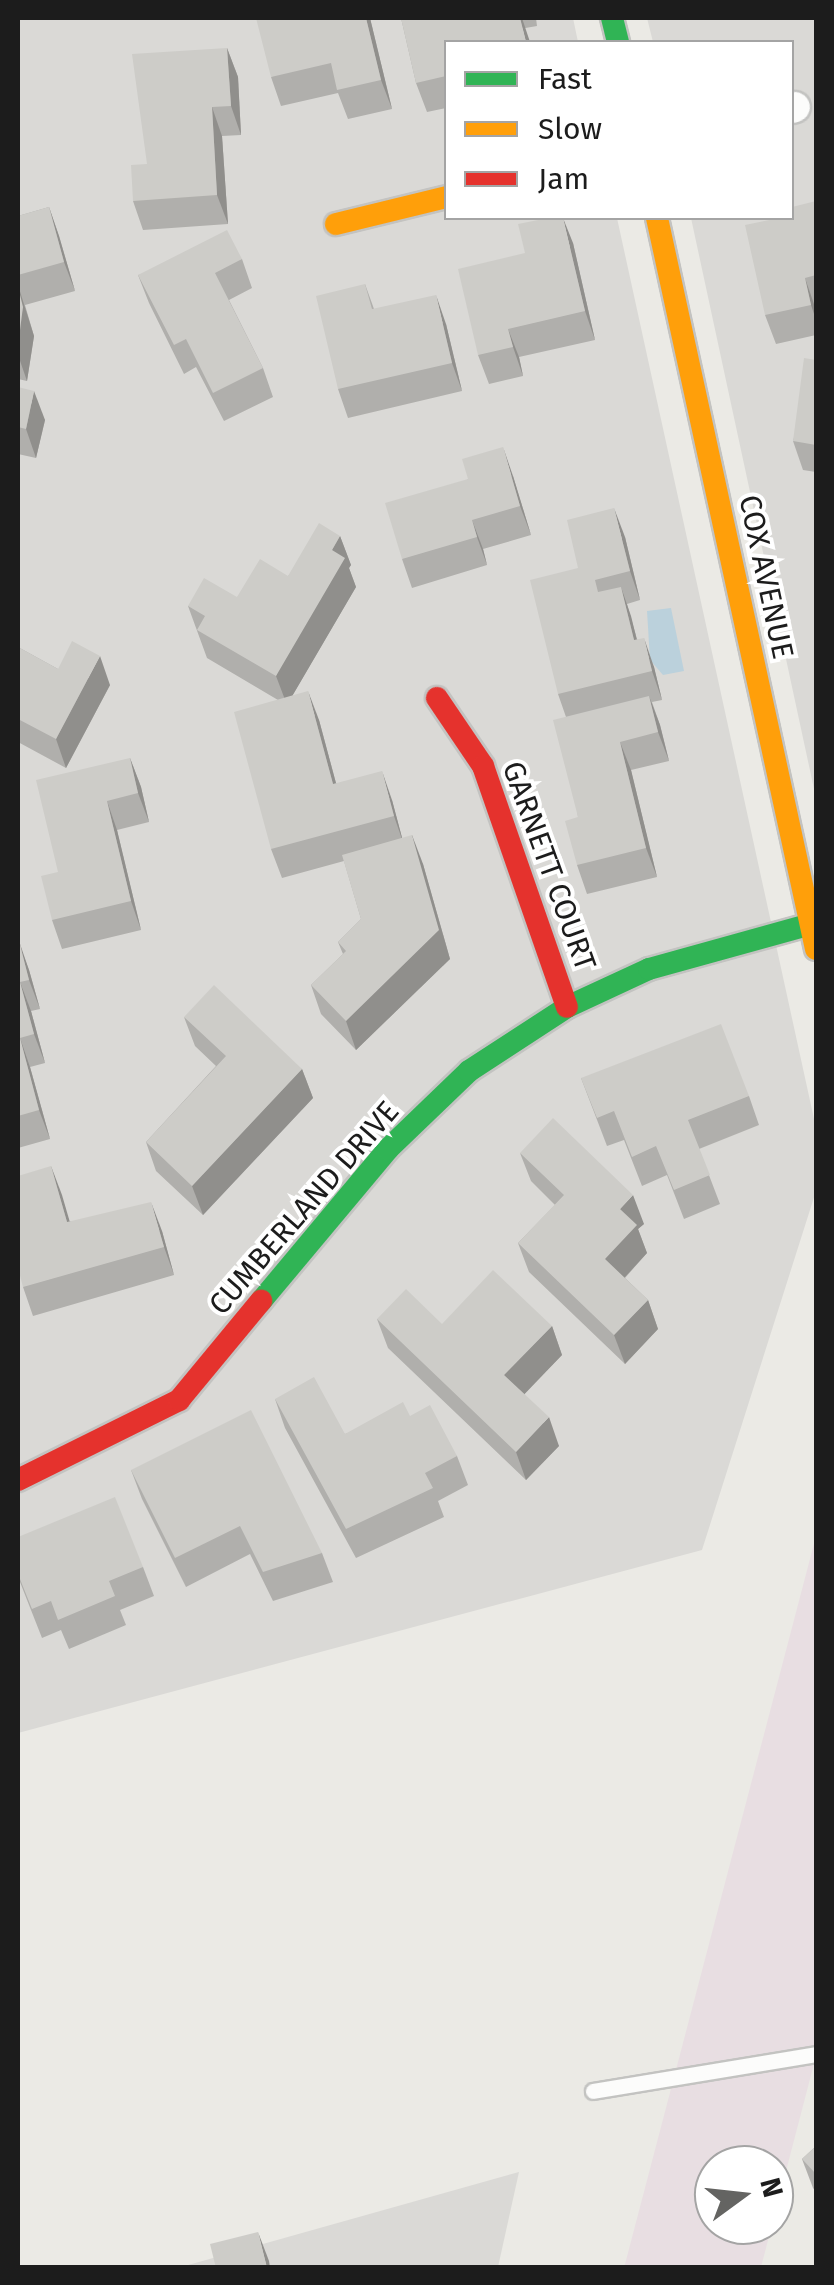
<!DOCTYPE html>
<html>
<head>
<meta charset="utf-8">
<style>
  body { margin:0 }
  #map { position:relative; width:834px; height:2285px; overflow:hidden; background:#ebeae5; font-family:"Fira Sans",sans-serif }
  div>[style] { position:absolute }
  .residential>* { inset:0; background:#dad9d6 }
  .industrial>* { inset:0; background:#e8dee2 }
  .water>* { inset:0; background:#bbd1dc }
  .roads { filter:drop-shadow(2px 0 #c3c3c1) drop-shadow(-2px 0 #c3c3c1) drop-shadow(0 2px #c3c3c1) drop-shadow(0 -2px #c3c3c1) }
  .lane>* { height:15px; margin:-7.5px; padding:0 7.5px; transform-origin:7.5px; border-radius:7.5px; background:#fcfcfb }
  .street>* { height:30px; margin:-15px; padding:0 15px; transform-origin:15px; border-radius:15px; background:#fcfcfb }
  .fast>* { height:22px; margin:-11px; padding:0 11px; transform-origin:11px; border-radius:11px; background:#30b455 }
  .slow>* { height:22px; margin:-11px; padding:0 11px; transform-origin:11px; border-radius:11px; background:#ff9f0a }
  .jam>* { height:22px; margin:-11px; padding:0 11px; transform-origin:11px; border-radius:11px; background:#e5322d }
  .wall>* { inset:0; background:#b0afac }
  .shaded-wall>* { inset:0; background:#908f8c }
  .building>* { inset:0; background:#cdccc8 }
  span { translate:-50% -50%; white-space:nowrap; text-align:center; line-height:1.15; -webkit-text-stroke:8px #fff; paint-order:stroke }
  .street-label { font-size:30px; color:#1c1c1c }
  .frame { position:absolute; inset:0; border:20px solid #1c1c1c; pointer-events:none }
  .legend { position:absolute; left:444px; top:40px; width:350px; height:180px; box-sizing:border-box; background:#fff; border:2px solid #a4a4a4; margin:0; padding:12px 18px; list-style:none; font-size:30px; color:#1c1c1c }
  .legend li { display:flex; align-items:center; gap:20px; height:50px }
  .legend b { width:50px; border:2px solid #a4a4a4 }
  .north { position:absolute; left:694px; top:2145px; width:100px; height:100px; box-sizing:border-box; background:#fff; border:2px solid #a4a4a4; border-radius:50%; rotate:75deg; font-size:28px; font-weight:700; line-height:40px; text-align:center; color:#1c1c1c }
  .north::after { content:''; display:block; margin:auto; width:35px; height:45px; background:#646462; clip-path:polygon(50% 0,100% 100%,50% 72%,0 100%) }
</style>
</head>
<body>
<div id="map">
  <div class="residential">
    <i style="clip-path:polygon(18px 18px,573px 18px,578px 42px,447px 42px,447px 218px,617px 218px,816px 1128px,816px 1191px,702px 1550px,18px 1733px)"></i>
    <i style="clip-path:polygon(647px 18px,816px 18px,814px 789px,691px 218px,792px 218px,792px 42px,653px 42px)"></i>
    <i style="clip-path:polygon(519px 2172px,498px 2267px,181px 2267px)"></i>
  </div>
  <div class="industrial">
    <i style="clip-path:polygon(816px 1536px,816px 2056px,774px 2217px,774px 2165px,714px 2165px,714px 2225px,772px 2225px,761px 2267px,624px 2268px)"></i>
  </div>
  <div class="water">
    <i style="clip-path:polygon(671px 608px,684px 671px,663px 675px,650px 660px,647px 611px)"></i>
  </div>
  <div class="roads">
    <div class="lane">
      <i style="left:593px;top:2091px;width:226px;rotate:-9.4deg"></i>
    </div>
    <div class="street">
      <i style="left:792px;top:108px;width:3px;rotate:-18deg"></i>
    </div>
    <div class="fast">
      <i style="left:612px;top:18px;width:25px;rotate:76deg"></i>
      <i style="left:261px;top:1301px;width:198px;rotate:-50.1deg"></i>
      <i style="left:388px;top:1149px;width:112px;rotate:-43.9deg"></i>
      <i style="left:469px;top:1071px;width:117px;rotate:-33.1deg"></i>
      <i style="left:567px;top:1007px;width:90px;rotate:-24.9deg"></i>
      <i style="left:649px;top:969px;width:168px;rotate:-15.5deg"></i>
    </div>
    <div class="slow">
      <i style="left:657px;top:218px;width:748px;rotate:77.73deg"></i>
      <i style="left:336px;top:224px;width:114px;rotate:-13.7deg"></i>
    </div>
    <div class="jam">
      <i style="left:437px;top:698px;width:82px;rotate:55.9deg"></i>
      <i style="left:483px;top:766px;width:255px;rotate:70.8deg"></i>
      <i style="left:18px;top:1480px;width:180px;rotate:-26.4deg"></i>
      <i style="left:179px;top:1400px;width:129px;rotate:-50.4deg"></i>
    </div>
  </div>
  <div class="wall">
    <i style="clip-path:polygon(370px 18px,392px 109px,348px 119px,338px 93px,281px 106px,271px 77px)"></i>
    <i style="clip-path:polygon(401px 18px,536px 18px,537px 26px,446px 42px,446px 108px,427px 112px,416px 83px)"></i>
    <i style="clip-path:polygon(227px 48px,238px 77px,241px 135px,222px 136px,228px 224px,143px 230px,133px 201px,147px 164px)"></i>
    <i style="clip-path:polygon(816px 201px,816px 307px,815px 307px,816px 335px,776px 344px,765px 315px,792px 218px)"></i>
    <i style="clip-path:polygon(49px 207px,59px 236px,75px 291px,25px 305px,34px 336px,27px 381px,18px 379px,18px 216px)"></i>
    <i style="clip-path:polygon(573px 243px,595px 340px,519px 357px,523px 376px,489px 384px,478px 355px)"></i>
    <i style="clip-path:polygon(242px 259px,252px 288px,229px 300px,263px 368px,273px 397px,224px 421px,196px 367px,184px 374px,149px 303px,138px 275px)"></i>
    <i style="clip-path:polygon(365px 284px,374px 309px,446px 324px,462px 391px,348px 418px,338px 389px)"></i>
    <i style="clip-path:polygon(816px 360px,816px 472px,803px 470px,793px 441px)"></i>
    <i style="clip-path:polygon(18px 387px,45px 420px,36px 458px,18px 454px)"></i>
    <i style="clip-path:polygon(513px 476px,531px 535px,483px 549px,487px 565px,412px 588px,402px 559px,468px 479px)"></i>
    <i style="clip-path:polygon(340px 536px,351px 565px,349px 568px,356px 587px,292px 696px,319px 720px,336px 783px,392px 800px,402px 838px,423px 864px,450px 959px,356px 1050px,321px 1014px,311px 985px,343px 954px,338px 942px,361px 919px,344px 861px,282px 878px,271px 849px,278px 700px,207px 658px,188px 606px,237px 597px,288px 576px)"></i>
    <i style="clip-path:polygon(625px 537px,640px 600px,627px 604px,637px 639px,654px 667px,662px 700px,652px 702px,660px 725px,669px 761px,631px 770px,657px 877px,587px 894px,577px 865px,578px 817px,566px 717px,558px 694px,578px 568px)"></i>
    <i style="clip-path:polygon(18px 647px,58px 669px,110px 685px,66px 768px,18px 742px)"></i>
    <i style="clip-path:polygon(130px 758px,141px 787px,149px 822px,117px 830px,141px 930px,62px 949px,52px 920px,58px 872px)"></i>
    <i style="clip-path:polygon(18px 941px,29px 970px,40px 1009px,31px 1011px,45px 1063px,30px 1067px,50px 1139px,18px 1148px)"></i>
    <i style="clip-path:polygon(184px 1017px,302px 1069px,313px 1098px,203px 1215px,156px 1171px,146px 1142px,216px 1066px,195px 1046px)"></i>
    <i style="clip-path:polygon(581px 1078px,749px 1096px,759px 1125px,699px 1149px,720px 1204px,684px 1219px,667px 1175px,642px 1186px,624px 1140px,607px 1146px)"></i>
    <i style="clip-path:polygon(520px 1153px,644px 1224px,638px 1229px,647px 1253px,625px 1278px,648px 1300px,658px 1329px,625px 1364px,529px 1272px,518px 1243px,555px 1205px,531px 1181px)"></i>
    <i style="clip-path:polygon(51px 1166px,69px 1221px,162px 1231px,174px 1275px,33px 1316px,23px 1287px)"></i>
    <i style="clip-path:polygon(377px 1319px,442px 1324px,552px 1326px,562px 1355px,524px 1394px,559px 1446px,526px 1480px,388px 1348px)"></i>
    <i style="clip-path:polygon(275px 1399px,345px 1434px,410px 1416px,457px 1456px,468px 1485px,438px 1501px,444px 1517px,356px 1558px,285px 1428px)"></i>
    <i style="clip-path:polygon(131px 1470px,322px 1553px,333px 1582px,273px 1601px,250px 1554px,186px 1587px,142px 1499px)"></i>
    <i style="clip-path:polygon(18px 1537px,143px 1567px,154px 1596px,120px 1610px,126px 1625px,69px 1649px,61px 1630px,42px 1638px,18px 1577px)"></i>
    <i style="clip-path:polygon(816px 2146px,816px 2192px,813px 2188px,802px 2159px)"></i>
  </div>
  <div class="shaded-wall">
    <i style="clip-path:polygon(366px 18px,370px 18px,392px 109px,381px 80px)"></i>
    <i style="clip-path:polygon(520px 18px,522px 18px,530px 42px,526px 42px)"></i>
    <i style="clip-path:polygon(227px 48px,238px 77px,241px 135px,231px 106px)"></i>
    <i style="clip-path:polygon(212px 107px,222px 136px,228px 224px,217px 195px)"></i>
    <i style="clip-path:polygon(49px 207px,59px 236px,75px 291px,64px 262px)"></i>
    <i style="clip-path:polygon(563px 218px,573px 243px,595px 340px,585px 311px)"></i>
    <i style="clip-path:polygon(805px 278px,815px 307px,816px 320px,811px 305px)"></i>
    <i style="clip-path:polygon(18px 285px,34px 336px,27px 381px,18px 355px)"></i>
    <i style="clip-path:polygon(436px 295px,446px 324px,462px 391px,452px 363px)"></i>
    <i style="clip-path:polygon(508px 329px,519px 357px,523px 376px,513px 347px)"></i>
    <i style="clip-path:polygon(34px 391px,45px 420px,36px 458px,26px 429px)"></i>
    <i style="clip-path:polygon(503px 447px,513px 476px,531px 535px,520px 506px)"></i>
    <i style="clip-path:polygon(614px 508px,625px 537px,640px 600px,630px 571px)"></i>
    <i style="clip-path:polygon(472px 520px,483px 549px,487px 565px,477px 537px)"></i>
    <i style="clip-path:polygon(340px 536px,351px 565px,349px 568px,356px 587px,287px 705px,276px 676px,332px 550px)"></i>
    <i style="clip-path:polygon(621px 587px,631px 616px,644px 669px,634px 640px)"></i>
    <i style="clip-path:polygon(644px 638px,654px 667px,662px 700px,652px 671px)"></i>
    <i style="clip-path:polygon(100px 656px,110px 685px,66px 768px,56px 739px)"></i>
    <i style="clip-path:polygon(308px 691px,319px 720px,344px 813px,333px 784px)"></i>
    <i style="clip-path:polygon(649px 696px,660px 725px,669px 761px,658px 732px)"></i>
    <i style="clip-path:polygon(620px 742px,631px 770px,657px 877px,646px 848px)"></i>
    <i style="clip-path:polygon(130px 758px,141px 787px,149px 822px,138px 793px)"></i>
    <i style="clip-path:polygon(382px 771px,392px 800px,404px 845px,394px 816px)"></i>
    <i style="clip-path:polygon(107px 801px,117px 830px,141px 930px,131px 901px)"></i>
    <i style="clip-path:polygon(412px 835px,423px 864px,450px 959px,356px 1050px,346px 1021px)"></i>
    <i style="clip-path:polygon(19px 941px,29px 970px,40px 1009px,29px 980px)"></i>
    <i style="clip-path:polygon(20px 982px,31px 1011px,45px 1063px,34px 1034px)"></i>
    <i style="clip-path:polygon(20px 1038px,30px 1067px,50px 1139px,39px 1110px)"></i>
    <i style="clip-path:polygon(302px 1069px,313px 1098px,203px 1215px,192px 1186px)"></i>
    <i style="clip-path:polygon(51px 1166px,62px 1195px,78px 1250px,67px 1222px)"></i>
    <i style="clip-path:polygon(633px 1195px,644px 1224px,638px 1229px,647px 1253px,615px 1288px,605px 1259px,620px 1209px)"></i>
    <i style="clip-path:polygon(151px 1202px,162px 1231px,174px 1275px,164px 1247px)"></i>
    <i style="clip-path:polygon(648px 1300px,658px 1329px,625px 1364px,614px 1335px)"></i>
    <i style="clip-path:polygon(552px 1326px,562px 1355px,515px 1404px,504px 1375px)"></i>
    <i style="clip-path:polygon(549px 1417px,559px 1446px,526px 1480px,516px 1452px)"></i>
    <i style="clip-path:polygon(258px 2232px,269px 2261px,270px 2268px,267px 2268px)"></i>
  </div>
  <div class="building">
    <i style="clip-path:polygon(256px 18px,366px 18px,381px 80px,337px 90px,331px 63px,271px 77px)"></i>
    <i style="clip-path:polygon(401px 18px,520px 18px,526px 42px,446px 42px,446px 76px,416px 83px)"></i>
    <i style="clip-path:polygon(227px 48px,231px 106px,212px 107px,217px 195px,133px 201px,131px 165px,147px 164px,132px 54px)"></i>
    <i style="clip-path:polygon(816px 201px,816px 275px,805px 278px,811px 305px,765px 315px,745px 225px,779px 218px,792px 218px,792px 207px)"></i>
    <i style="clip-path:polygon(49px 207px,64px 262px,18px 275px,18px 216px)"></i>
    <i style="clip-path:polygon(548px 218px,563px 218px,585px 311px,508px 329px,513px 347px,478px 355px,458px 269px,525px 253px,518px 224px)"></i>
    <i style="clip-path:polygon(227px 230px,242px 259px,215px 273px,263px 368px,213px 393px,186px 339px,174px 345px,138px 275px)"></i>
    <i style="clip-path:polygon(365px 284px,372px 309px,436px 295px,452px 363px,338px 389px,316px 296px)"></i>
    <i style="clip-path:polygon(18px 287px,23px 307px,18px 345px)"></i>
    <i style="clip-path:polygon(804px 358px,816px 360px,816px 445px,793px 441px)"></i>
    <i style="clip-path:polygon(18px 387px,34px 391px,26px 429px,18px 427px)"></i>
    <i style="clip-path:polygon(503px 447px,520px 506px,472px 520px,477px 537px,402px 559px,385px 503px,468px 479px,462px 459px)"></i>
    <i style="clip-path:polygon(614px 508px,630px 571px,595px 580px,598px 592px,621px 587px,634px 640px,644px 638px,652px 671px,558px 694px,530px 580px,578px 568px,567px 520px)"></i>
    <i style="clip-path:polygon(319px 523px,340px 536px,332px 550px,345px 558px,276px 676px,197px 630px,205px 616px,188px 606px,204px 578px,237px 597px,260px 559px,288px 576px)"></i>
    <i style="clip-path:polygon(72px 641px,100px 656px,56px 739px,18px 719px,18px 647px,58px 669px)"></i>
    <i style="clip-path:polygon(308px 691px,333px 784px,382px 771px,394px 816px,271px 849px,234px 712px)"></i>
    <i style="clip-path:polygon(649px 696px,658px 732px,620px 742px,646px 848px,577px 865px,565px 821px,578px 817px,553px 720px)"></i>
    <i style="clip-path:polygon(130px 758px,138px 793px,107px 801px,131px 901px,52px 920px,41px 876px,58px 872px,36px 780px)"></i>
    <i style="clip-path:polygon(412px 835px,439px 930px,346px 1021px,311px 985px,346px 951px,338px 942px,361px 919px,342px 855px)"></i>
    <i style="clip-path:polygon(18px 941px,19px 941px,29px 980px,20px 982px,34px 1034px,20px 1038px,39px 1110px,18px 1116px)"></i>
    <i style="clip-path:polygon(214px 985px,302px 1069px,192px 1186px,146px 1142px,226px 1056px,184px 1017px)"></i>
    <i style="clip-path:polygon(721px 1024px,749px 1096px,688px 1120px,710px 1175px,674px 1190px,656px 1146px,632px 1157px,614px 1111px,597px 1118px,581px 1078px)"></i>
    <i style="clip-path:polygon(553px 1118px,633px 1195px,620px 1209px,637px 1225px,605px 1259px,648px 1300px,614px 1335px,518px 1243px,564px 1195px,520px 1153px)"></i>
    <i style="clip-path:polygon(51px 1166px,67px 1222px,151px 1202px,164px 1247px,23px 1287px,18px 1268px,18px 1176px)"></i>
    <i style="clip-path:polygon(493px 1270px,552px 1326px,504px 1375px,549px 1417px,516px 1452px,377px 1319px,406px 1289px,442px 1324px)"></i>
    <i style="clip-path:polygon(314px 1377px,345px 1434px,403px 1402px,410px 1416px,430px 1405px,457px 1456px,425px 1473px,433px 1488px,346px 1529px,275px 1399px)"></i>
    <i style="clip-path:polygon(251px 1410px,322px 1553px,263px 1572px,240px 1526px,175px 1558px,131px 1470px)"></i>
    <i style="clip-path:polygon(115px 1497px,143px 1567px,109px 1581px,115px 1596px,58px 1620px,51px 1601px,32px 1609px,18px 1574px,18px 1537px)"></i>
    <i style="clip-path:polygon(816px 2146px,816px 2174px,802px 2159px)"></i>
    <i style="clip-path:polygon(258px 2232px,267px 2268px,216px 2268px,210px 2244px)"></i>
  </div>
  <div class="street-label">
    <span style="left:766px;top:577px;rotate:78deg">COX AVENUE</span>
    <span style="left:549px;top:866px;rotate:70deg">GARNETT COURT</span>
    <span style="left:304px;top:1208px;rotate:-49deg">CUMBERLAND DRIVE</span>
  </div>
  <div class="frame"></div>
  <ul class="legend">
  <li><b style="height:12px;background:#30b455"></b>Fast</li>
  <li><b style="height:12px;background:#ff9f0a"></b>Slow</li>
  <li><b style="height:12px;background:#e5322d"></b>Jam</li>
  </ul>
  <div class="north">N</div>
</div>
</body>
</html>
